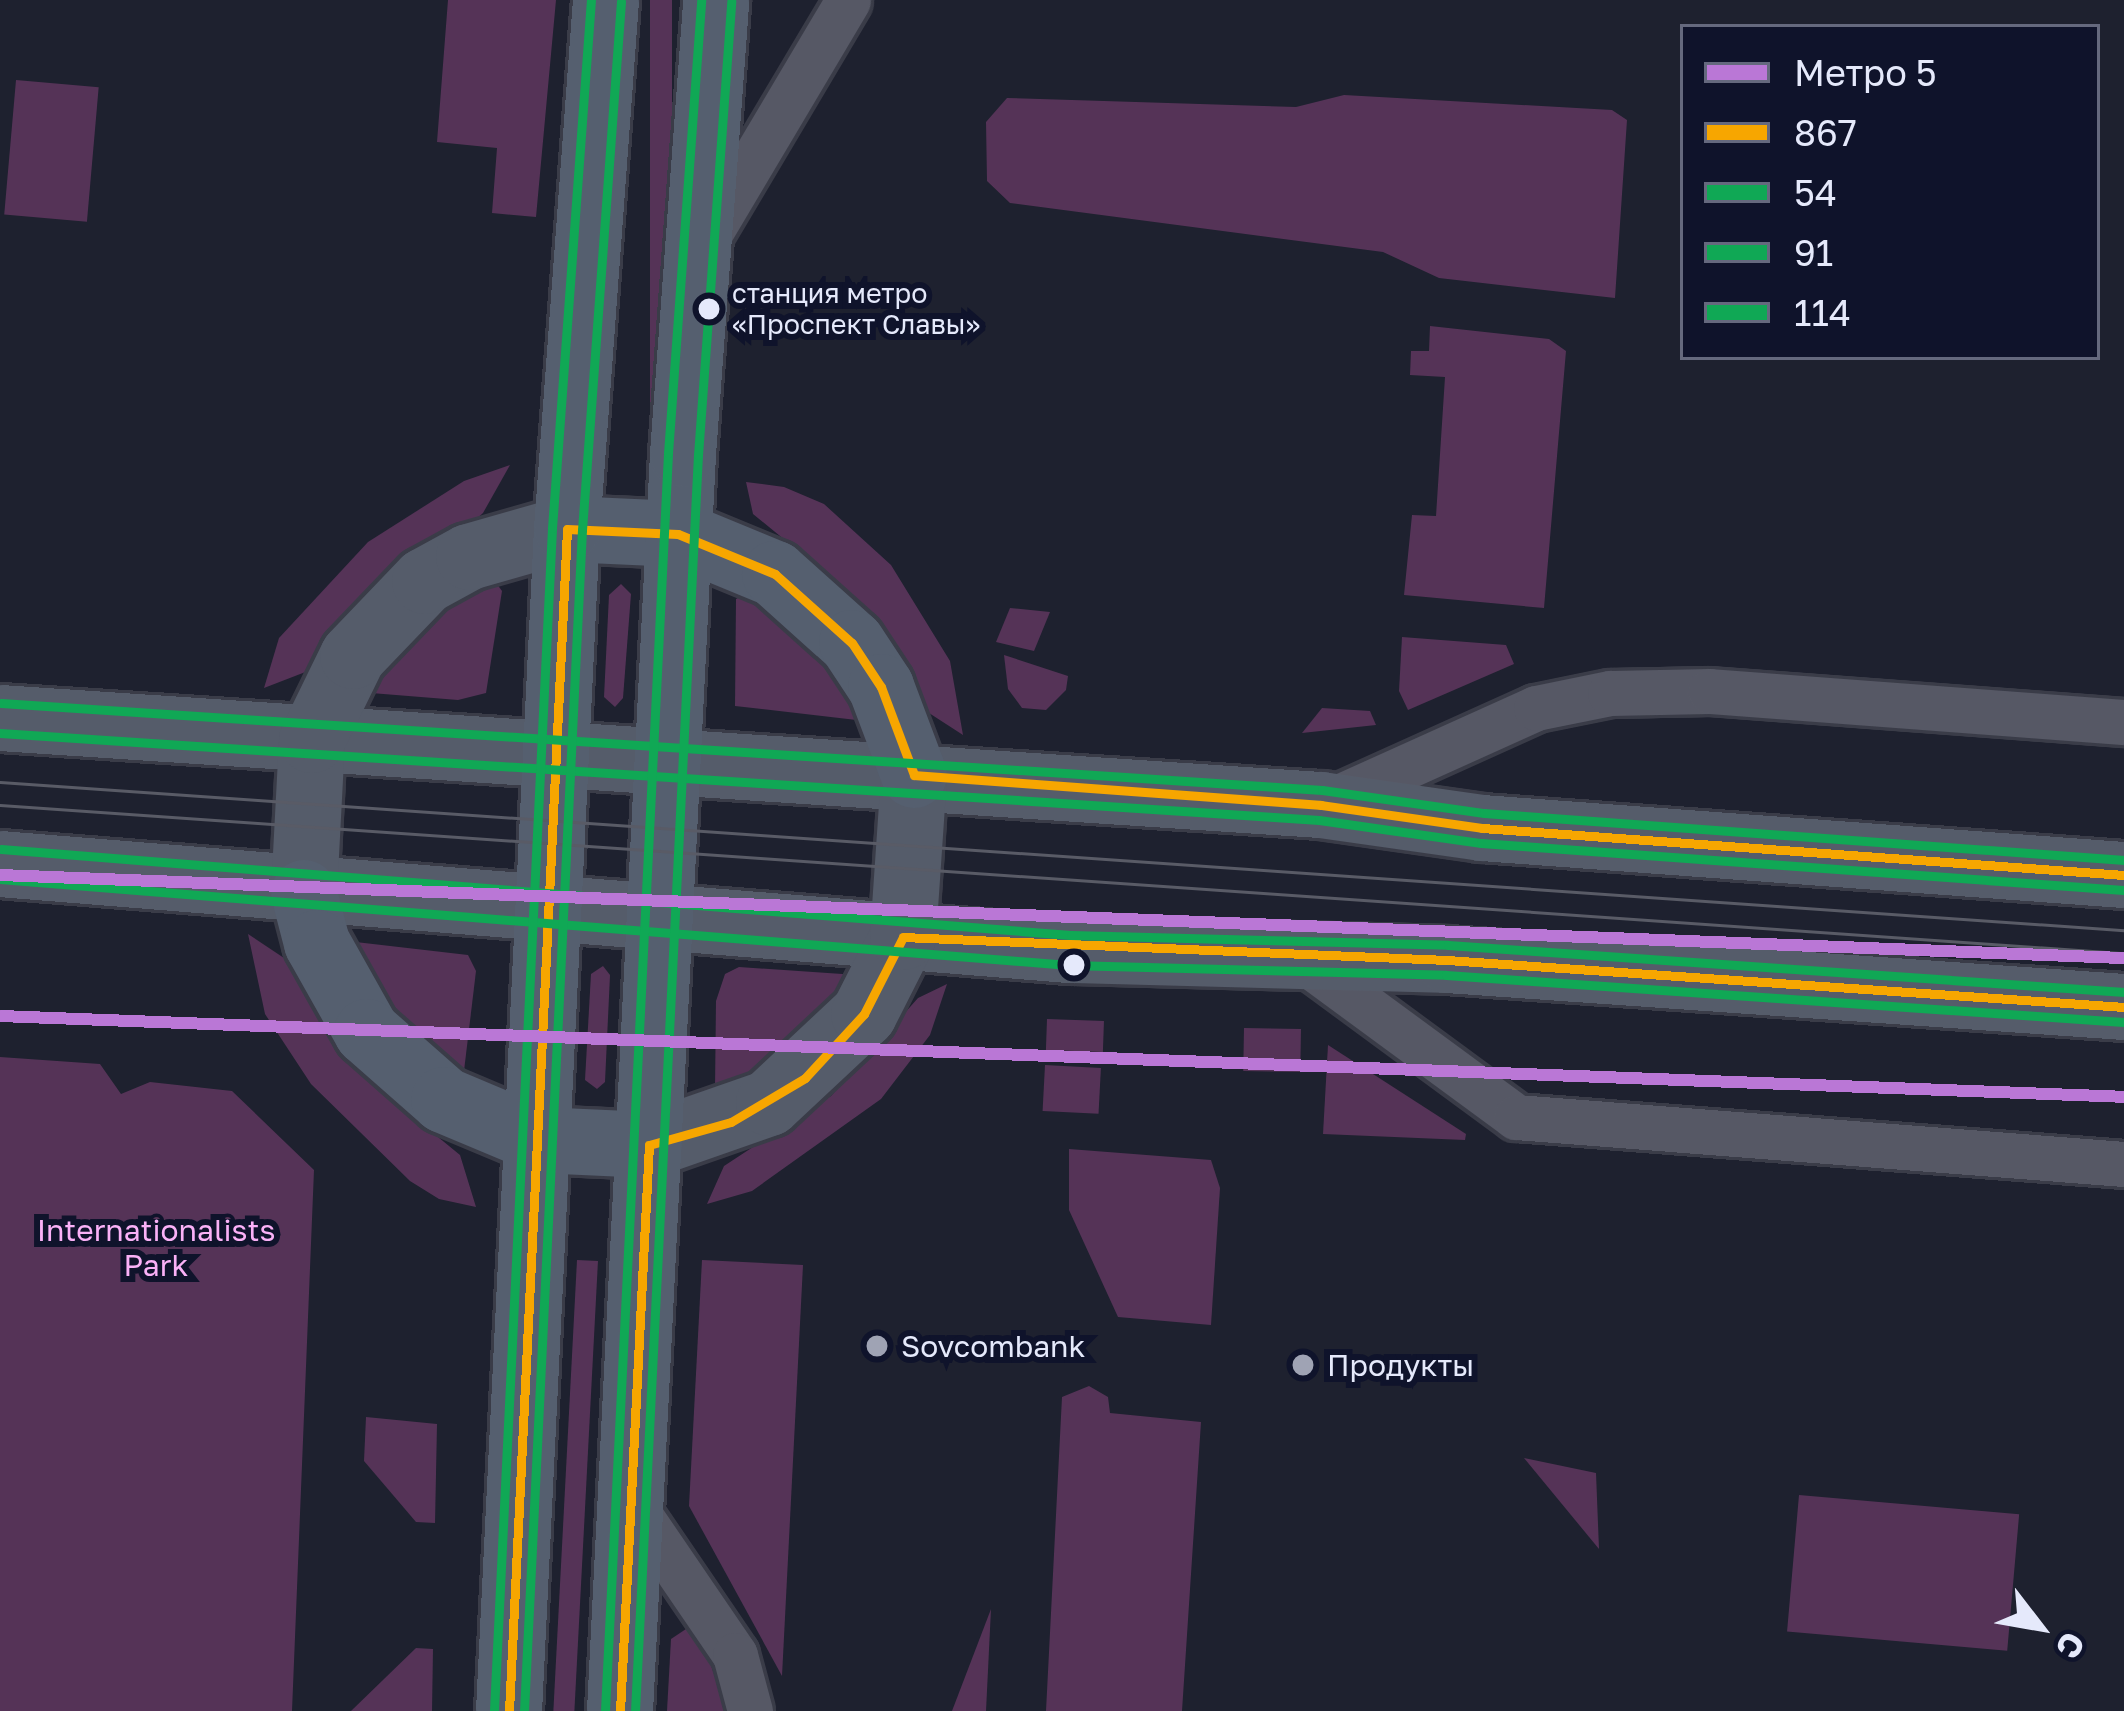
<!DOCTYPE html>
<html>
<head>
<meta charset="utf-8">
<style>
  body { margin:0 }
  #map { position:relative; width:2124px; height:1711px; overflow:hidden; background:#1e212f; font-family:"Golos Text",sans-serif }
  div>[style] { position:absolute }
  .green>* { inset:0; background:#553357; transform-origin:0 0 }
  .roads { filter:drop-shadow(3px 0 #3a3c48) drop-shadow(-3px 0 #3a3c48) drop-shadow(0 3px #3a3c48) drop-shadow(0 -3px #3a3c48) }
  .minor>* { height:45px; margin:-22.5px; padding:0 22.5px; transform-origin:22.5px; border-radius:22.5px; background:#565865 }
  .secondary>* { height:66px; margin:-33px; padding:0 33px; transform-origin:33px; border-radius:33px; background:#555c6a }
  .primary>* { height:66px; margin:-33px; padding:0 33px; transform-origin:33px; border-radius:33px; background:#555f6f }
  .tram>* { height:3px; margin:-1.5px; padding:0 1.5px; transform-origin:1.5px; border-radius:1.5px; background:#595b66 }
  .bus-1>* { height:9px; margin:-4.5px; padding:0 4.5px; transform-origin:4.5px; border-radius:4.5px; background:#f7a600 }
  .bus-2>* { height:9px; margin:-4.5px; padding:0 4.5px; transform-origin:4.5px; border-radius:4.5px; background:#10a855 }
  .bus-3>* { height:9px; margin:-4.5px; padding:0 4.5px; transform-origin:4.5px; border-radius:4.5px; background:#10a855 }
  .bus-4>* { height:9px; margin:-4.5px; padding:0 4.5px; transform-origin:4.5px; border-radius:4.5px; background:#10a855 }
  .bus-5>* { height:9px; margin:-4.5px; padding:0 4.5px; transform-origin:4.5px; border-radius:4.5px; background:#10a855 }
  .metro-1>* { height:12px; margin:-6px; padding:0 6px; transform-origin:6px; border-radius:6px; background:#ba77d6 }
  .dots>* { width:33px; height:33px; translate:-50% -50%; box-sizing:border-box; border:6px solid #0f132b; border-radius:50% }
  span { translate:-50% -50%; white-space:nowrap; text-align:center; line-height:1.15; -webkit-text-stroke:12px #0f132b; paint-order:stroke }
  .bus-label { font-size:27px; color:#e5e9fb }
  .left { translate:0 -50%; text-align:left }
  .park-label { font-size:30px; color:#fab1f7 }
  .poi-label { font-size:30px; color:#e5e9fb }
  .legend { position:absolute; left:1680px; top:24px; width:420px; height:336px; box-sizing:border-box; background:#0f132b; border:3px solid #65697e; margin:0; padding:15px 21px; list-style:none; font-size:36px; color:#e5e9fb }
  .legend li { display:flex; align-items:center; gap:24px; height:60px }
  .legend b { width:60px; border:3px solid #65697e }
  .north { position:absolute; left:1980px; top:1567px; width:120px; height:120px; -webkit-text-stroke:9px #0f132b; paint-order:stroke; rotate:121deg; font-size:33px; font-weight:700; line-height:48px; text-align:center; color:#e5e9fb }
  .north::after { content:''; display:block; margin:auto; width:42px; height:54px; background:#e5e9fb; clip-path:polygon(50% 0,100% 100%,50% 72%,0 100%) }
</style>
</head>
<body>
<div id="map">
  <div class="green">
    <i style="clip-path:polygon(448px 0,556px 0,536px 217px,492px 213px,497px 148px,437px 142px)"></i>
    <i style="left:650px;top:0;width:22px;height:425px"></i>
    <i style="left:16px;top:80px;width:83px;height:135px;rotate:5deg"></i>
    <i style="clip-path:polygon(1344px 95px,1612px 110px,1627px 120px,1615px 298px,1439px 278px,1383px 252px,1010px 203px,987px 181px,986px 122px,1007px 98px,1296px 107px)"></i>
    <i style="clip-path:polygon(1430px 326px,1549px 339px,1566px 351px,1544px 608px,1404px 595px,1412px 515px,1436px 516px,1445px 377px,1410px 375px,1411px 351px,1429px 351px)"></i>
    <i style="clip-path:polygon(510px 465px,483px 513px,308px 671px,264px 688px,279px 638px,368px 542px,464px 481px)"></i>
    <i style="clip-path:polygon(746px 482px,784px 487px,824px 504px,891px 565px,950px 661px,963px 735px,929px 713px,893px 644px,852px 595px,753px 514px)"></i>
    <i style="clip-path:polygon(494px 580px,502px 591px,486px 693px,458px 700px,371px 693px,385px 659px,446px 603px)"></i>
    <i style="clip-path:polygon(621px 584px,631px 594px,623px 698px,615px 707px,604px 697px,609px 595px)"></i>
    <i style="clip-path:polygon(745px 594px,808px 634px,865px 721px,735px 706px,736px 599px)"></i>
    <i style="clip-path:polygon(1010px 608px,1050px 612px,1034px 651px,996px 642px)"></i>
    <i style="clip-path:polygon(1402px 637px,1506px 645px,1514px 664px,1408px 710px,1399px 691px)"></i>
    <i style="clip-path:polygon(1004px 655px,1068px 676px,1066px 690px,1046px 710px,1022px 708px,1008px 689px)"></i>
    <i style="clip-path:polygon(1322px 708px,1370px 711px,1376px 725px,1302px 733px)"></i>
    <i style="clip-path:polygon(248px 934px,287px 960px,366px 1078px,460px 1155px,476px 1207px,439px 1199px,410px 1181px,311px 1084px,265px 1014px)"></i>
    <i style="clip-path:polygon(347px 941px,468px 955px,476px 971px,464px 1071px,454px 1073px,402px 1034px)"></i>
    <i style="clip-path:polygon(603px 966px,610px 975px,605px 1082px,597px 1089px,585px 1080px,591px 974px)"></i>
    <i style="clip-path:polygon(739px 967px,857px 975px,778px 1064px,715px 1089px,716px 1001px,725px 974px)"></i>
    <i style="clip-path:polygon(947px 984px,930px 1035px,881px 1099px,752px 1191px,707px 1204px,724px 1166px,831px 1096px,918px 998px)"></i>
    <i style="left:1047px;top:1019px;width:57px;height:31px;rotate:2deg"></i>
    <i style="left:1244px;top:1028px;width:57px;height:43px;rotate:1deg"></i>
    <i style="clip-path:polygon(1328px 1045px,1466px 1134px,1465px 1140px,1323px 1134px)"></i>
    <i style="clip-path:polygon(0 1057px,100px 1064px,121px 1094px,150px 1082px,232px 1091px,314px 1170px,292px 1711px,0 1711px)"></i>
    <i style="left:1045px;top:1065px;width:56px;height:46px;rotate:3deg"></i>
    <i style="clip-path:polygon(1069px 1149px,1211px 1160px,1220px 1188px,1211px 1325px,1118px 1317px,1069px 1210px)"></i>
    <i style="left:577px;top:1260px;width:21px;height:452px;rotate:3deg"></i>
    <i style="clip-path:polygon(702px 1260px,803px 1265px,782px 1676px,689px 1506px)"></i>
    <i style="clip-path:polygon(1089px 1386px,1108px 1397px,1110px 1413px,1201px 1422px,1182px 1711px,1046px 1711px,1062px 1397px)"></i>
    <i style="clip-path:polygon(366px 1417px,437px 1424px,435px 1523px,416px 1522px,364px 1461px)"></i>
    <i style="clip-path:polygon(1524px 1458px,1596px 1473px,1599px 1549px)"></i>
    <i style="left:1799px;top:1495px;width:221px;height:137px;rotate:5deg"></i>
    <i style="clip-path:polygon(991px 1609px,986px 1711px,952px 1711px)"></i>
    <i style="clip-path:polygon(689px 1627px,707px 1654px,727px 1711px,667px 1711px,671px 1639px)"></i>
    <i style="clip-path:polygon(416px 1648px,433px 1649px,432px 1711px,351px 1711px)"></i>
  </div>
  <div class="roads">
    <div class="minor">
      <i style="left:704px;top:243px;width:282px;rotate:-59.3deg"></i>
      <i style="left:1321px;top:805px;width:236px;rotate:-24.3deg"></i>
      <i style="left:1536px;top:708px;width:76px;rotate:-11.5deg"></i>
      <i style="left:1610px;top:693px;width:100px;rotate:-1.1deg"></i>
      <i style="left:1710px;top:691px;width:415px;rotate:4.3deg"></i>
      <i style="left:1301px;top:959px;width:267px;rotate:36.3deg"></i>
      <i style="left:1516px;top:1117px;width:610px;rotate:4.42deg"></i>
      <i style="left:630px;top:1501px;width:186px;rotate:55.7deg"></i>
      <i style="left:735px;top:1655px;width:58px;rotate:75deg"></i>
    </div>
    <div class="secondary">
      <i style="left:0;top:718px;width:1324px;rotate:3.77deg"></i>
      <i style="left:1321px;top:805px;width:163px;rotate:8.1deg"></i>
      <i style="left:1482px;top:828px;width:644px;rotate:4.19deg"></i>
      <i style="left:0;top:864px;width:1073px;rotate:4.6deg"></i>
      <i style="left:1070px;top:950px;width:377px;rotate:1.5deg"></i>
      <i style="left:1447px;top:960px;width:679px;rotate:3.97deg"></i>
      <i style="left:304px;top:893px;width:153px;rotate:-87deg"></i>
      <i style="left:312px;top:740px;width:93px;rotate:-64deg"></i>
      <i style="left:353px;top:656px;width:104px;rotate:-46.2deg"></i>
      <i style="left:425px;top:581px;width:50px;rotate:-28.6deg"></i>
      <i style="left:469px;top:557px;width:102px;rotate:-15.9deg"></i>
      <i style="left:649px;top:1145px;width:127px;rotate:-19.3deg"></i>
      <i style="left:769px;top:1103px;width:130px;rotate:-43.1deg"></i>
      <i style="left:864px;top:1014px;width:86px;rotate:-63.1deg"></i>
      <i style="left:903px;top:937px;width:162px;rotate:-86.1deg"></i>
    </div>
    <div class="primary">
      <i style="left:567px;top:529px;width:111px;rotate:2.6deg"></i>
      <i style="left:678px;top:534px;width:105px;rotate:22.4deg"></i>
      <i style="left:775px;top:574px;width:103px;rotate:41.9deg"></i>
      <i style="left:852px;top:643px;width:53px;rotate:56.6deg"></i>
      <i style="left:881px;top:687px;width:94px;rotate:69.4deg"></i>
      <i style="left:304px;top:893px;width:52px;rotate:75.4deg"></i>
      <i style="left:317px;top:943px;width:102px;rotate:60.7deg"></i>
      <i style="left:367px;top:1032px;width:103px;rotate:41.4deg"></i>
      <i style="left:444px;top:1100px;width:103px;rotate:22.8deg"></i>
      <i style="left:539px;top:1140px;width:110px;rotate:2.6deg"></i>
      <i style="left:509px;top:1711px;width:1183px;rotate:-87.19deg"></i>
      <i style="left:567px;top:529px;width:530px;rotate:-85.78deg"></i>
      <i style="left:620px;top:1711px;width:1259px;rotate:-87.13deg"></i>
      <i style="left:683px;top:454px;width:455px;rotate:-85.8deg"></i>
    </div>
  </div>
  <div class="tram">
    <i style="left:0;top:782px;width:2129px;rotate:3.99deg"></i>
    <i style="left:0;top:805px;width:2129px;rotate:3.99deg"></i>
  </div>
  <div class="bus-1">
    <i style="left:509px;top:1711px;width:1183px;rotate:-87.19deg"></i>
    <i style="left:567px;top:529px;width:111px;rotate:2.6deg"></i>
    <i style="left:678px;top:534px;width:105px;rotate:22.4deg"></i>
    <i style="left:775px;top:574px;width:103px;rotate:41.9deg"></i>
    <i style="left:852px;top:643px;width:53px;rotate:56.6deg"></i>
    <i style="left:881px;top:687px;width:94px;rotate:69.4deg"></i>
    <i style="left:914px;top:775px;width:408px;rotate:4.2deg"></i>
    <i style="left:1321px;top:805px;width:163px;rotate:8.1deg"></i>
    <i style="left:1482px;top:828px;width:644px;rotate:4.19deg"></i>
    <i style="left:620px;top:1711px;width:567px;rotate:-87.07deg"></i>
    <i style="left:649px;top:1145px;width:85px;rotate:-15.7deg"></i>
    <i style="left:731px;top:1122px;width:86px;rotate:-30.7deg"></i>
    <i style="left:805px;top:1078px;width:87px;rotate:-47.3deg"></i>
    <i style="left:864px;top:1014px;width:86px;rotate:-63.1deg"></i>
    <i style="left:903px;top:937px;width:544px;rotate:2.42deg"></i>
    <i style="left:1447px;top:960px;width:679px;rotate:3.97deg"></i>
  </div>
  <div class="bus-2">
    <i style="left:0;top:733px;width:1322px;rotate:3.77deg"></i>
    <i style="left:1319px;top:820px;width:164px;rotate:8.1deg"></i>
    <i style="left:1481px;top:843px;width:644px;rotate:4.19deg"></i>
    <i style="left:0;top:879px;width:1072px;rotate:4.6deg"></i>
    <i style="left:1069px;top:965px;width:377px;rotate:1.5deg"></i>
    <i style="left:1446px;top:975px;width:679px;rotate:3.97deg"></i>
  </div>
  <div class="bus-3">
    <i style="left:1px;top:703px;width:1324px;rotate:3.77deg"></i>
    <i style="left:1322px;top:790px;width:164px;rotate:8.1deg"></i>
    <i style="left:1484px;top:813px;width:642px;rotate:4.2deg"></i>
    <i style="left:1px;top:849px;width:1073px;rotate:4.6deg"></i>
    <i style="left:1071px;top:935px;width:377px;rotate:1.5deg"></i>
    <i style="left:1448px;top:945px;width:678px;rotate:3.98deg"></i>
  </div>
  <div class="bus-4">
    <i style="left:524px;top:1711px;width:1182px;rotate:-87.19deg"></i>
    <i style="left:582px;top:530px;width:530px;rotate:-85.78deg"></i>
    <i style="left:635px;top:1711px;width:1258px;rotate:-87.13deg"></i>
    <i style="left:698px;top:455px;width:455px;rotate:-85.8deg"></i>
  </div>
  <div class="bus-5">
    <i style="left:494px;top:1710px;width:1183px;rotate:-87.19deg"></i>
    <i style="left:552px;top:528px;width:529px;rotate:-85.78deg"></i>
    <i style="left:605px;top:1710px;width:1259px;rotate:-87.13deg"></i>
    <i style="left:668px;top:453px;width:454px;rotate:-85.8deg"></i>
  </div>
  <div class="metro-1">
    <i style="left:0;top:875px;width:2126px;rotate:2.24deg"></i>
    <i style="left:0;top:1016px;width:2126px;rotate:2.18deg"></i>
  </div>
  <div class="dots">
    <i style="left:709px;top:309px;background:#e5e9fb"></i>
    <i style="left:1074px;top:965px;background:#e5e9fb"></i>
    <i style="left:877px;top:1346px;background:#9fa3b4"></i>
    <i style="left:1303px;top:1365px;background:#9fa3b4"></i>
  </div>
  <div class="bus-label">
    <span class="left" style="left:732px;top:309px">станция метро<br>«Проспект Славы»</span>
  </div>
  <div class="park-label">
    <span style="left:156px;top:1247px">Internationalists<br>Park</span>
  </div>
  <div class="poi-label">
    <span class="left" style="left:901px;top:1346px">Sovcombank</span>
    <span class="left" style="left:1327px;top:1365px">Продукты</span>
  </div>
  <ul class="legend">
  <li><b style="height:15px;background:#ba77d6"></b>Метро 5</li>
  <li><b style="height:15px;background:#f7a600"></b>867</li>
  <li><b style="height:15px;background:#10a855"></b>54</li>
  <li><b style="height:15px;background:#10a855"></b>91</li>
  <li><b style="height:15px;background:#10a855"></b>114</li>
  </ul>
  <div class="north">С</div>
</div>
</body>
</html>
